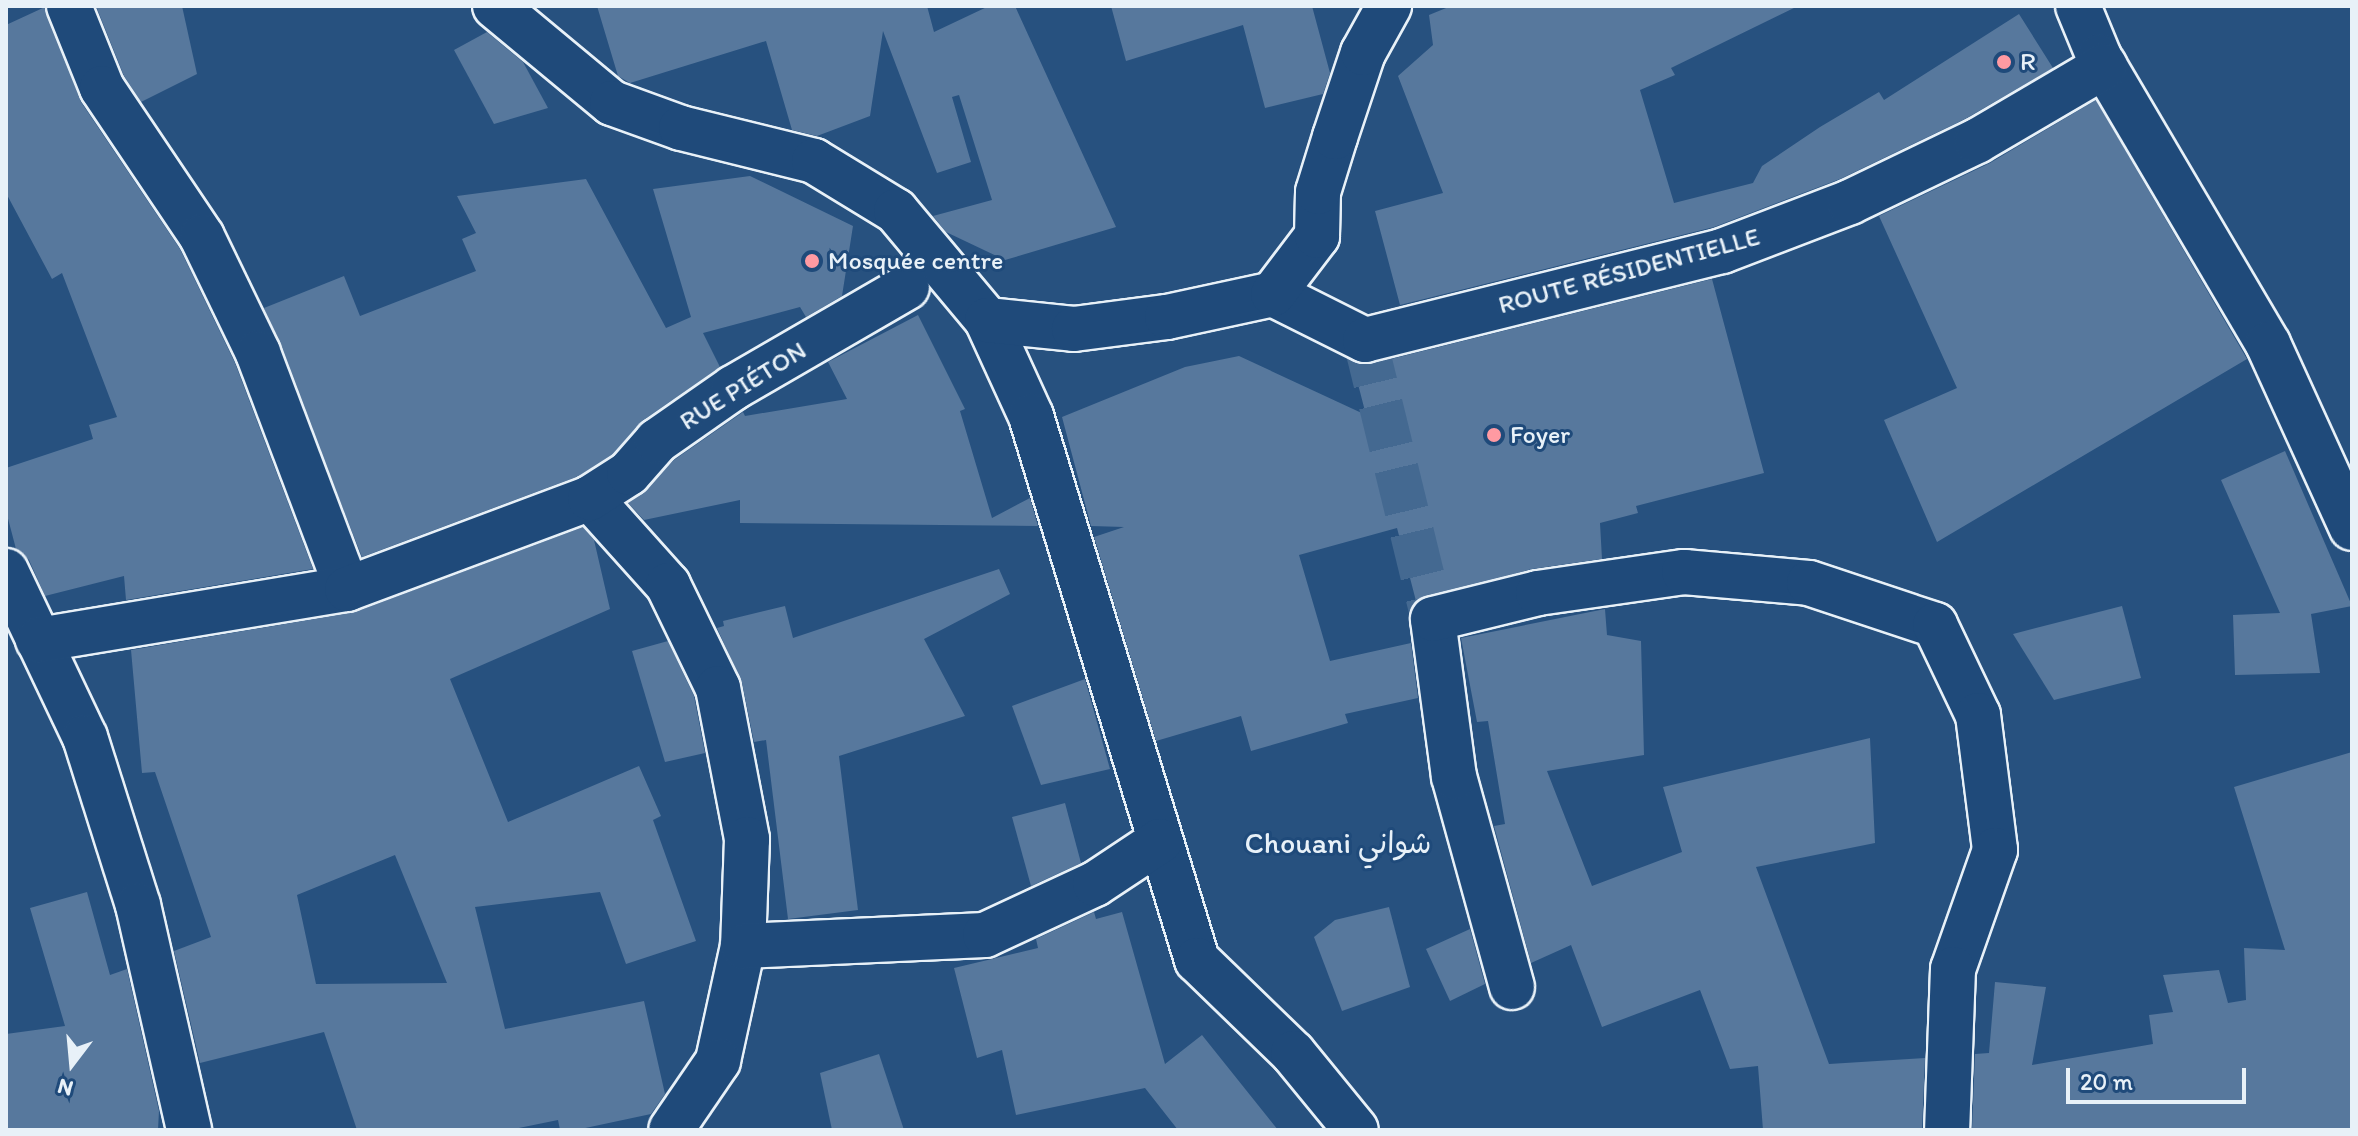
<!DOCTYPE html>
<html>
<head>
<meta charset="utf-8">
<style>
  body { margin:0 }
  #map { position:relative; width:2358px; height:1136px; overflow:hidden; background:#27517f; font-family:Itim,"Playpen Sans Arabic",sans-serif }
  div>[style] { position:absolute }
  .building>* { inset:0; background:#57789d }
  .street-tunnel>* { height:44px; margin-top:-22px; transform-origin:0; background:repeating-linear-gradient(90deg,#446991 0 44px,transparent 0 66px) }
  .roads { filter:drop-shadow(2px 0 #e8f1f8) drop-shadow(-2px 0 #e8f1f8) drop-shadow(0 2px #e8f1f8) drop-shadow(0 -2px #e8f1f8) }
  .street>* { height:44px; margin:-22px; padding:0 22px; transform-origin:22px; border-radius:22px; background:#1f4a7a }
  .secondary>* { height:44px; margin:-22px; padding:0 22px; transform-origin:22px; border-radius:22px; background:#1f4a7a }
  .dots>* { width:22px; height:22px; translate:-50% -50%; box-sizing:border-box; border:4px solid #1f4a7a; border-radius:50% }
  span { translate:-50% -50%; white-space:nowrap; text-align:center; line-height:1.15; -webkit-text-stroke:6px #1f4a7a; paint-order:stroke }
  .poi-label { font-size:26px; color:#e8f1f8 }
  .left { translate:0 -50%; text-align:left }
  .street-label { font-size:26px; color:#e8f1f8 }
  .quarter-label { font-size:30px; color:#e8f1f8 }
  .frame { position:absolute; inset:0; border:8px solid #e8f1f8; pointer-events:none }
  .north { position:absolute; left:32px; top:1024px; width:80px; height:80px; -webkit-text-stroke:6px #1f4a7a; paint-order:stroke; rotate:196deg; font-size:22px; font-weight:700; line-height:32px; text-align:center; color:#e8f1f8 }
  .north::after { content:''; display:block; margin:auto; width:28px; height:36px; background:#e8f1f8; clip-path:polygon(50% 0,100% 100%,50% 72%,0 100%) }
  .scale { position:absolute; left:2066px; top:1068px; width:180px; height:36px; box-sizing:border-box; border:4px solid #e8f1f8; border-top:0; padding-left:10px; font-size:24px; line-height:28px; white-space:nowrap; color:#e8f1f8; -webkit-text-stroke:6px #1f4a7a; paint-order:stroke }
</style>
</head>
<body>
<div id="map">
  <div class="building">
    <i style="clip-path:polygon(96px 6px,182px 6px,197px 74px,141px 102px,124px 76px)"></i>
    <i style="clip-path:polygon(597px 6px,927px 6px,934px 32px,989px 6px,1015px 6px,1116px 227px,1005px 260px,946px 232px,933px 216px,992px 200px,959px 95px,952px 97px,971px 162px,937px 173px,883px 31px,870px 116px,817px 136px,792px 130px,766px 41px,630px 83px,618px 76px)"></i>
    <i style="clip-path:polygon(1111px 6px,1312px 6px,1330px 73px,1323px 94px,1265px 108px,1243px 25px,1126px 61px)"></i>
    <i style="clip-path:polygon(1451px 6px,1798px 6px,1671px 68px,1675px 75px,1640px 90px,1674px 203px,1753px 183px,1762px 166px,1820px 127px,1879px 92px,1884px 100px,2019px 14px,2053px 68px,1965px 119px,1840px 179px,1714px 227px,1400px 305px,1375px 211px,1443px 193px,1398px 76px,1433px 45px,1429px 15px)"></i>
    <i style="clip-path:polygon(45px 7px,81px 102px,180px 249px,235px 363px,313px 569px,126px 600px,124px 576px,45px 596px,29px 560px,16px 549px,6px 511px,6px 468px,93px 439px,89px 425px,117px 417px,62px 273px,52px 279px,6px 193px,6px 25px)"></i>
    <i style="clip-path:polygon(487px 32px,523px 62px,548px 108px,494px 124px,454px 50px)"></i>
    <i style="clip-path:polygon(2096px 100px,2247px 359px,1937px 542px,1884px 420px,1957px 388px,1879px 216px,1990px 163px)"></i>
    <i style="clip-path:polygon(750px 176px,853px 226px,842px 296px,806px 317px,800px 307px,703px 333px,720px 367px,642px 421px,613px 454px,579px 476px,362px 557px,264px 308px,344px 276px,360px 316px,476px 271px,462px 239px,476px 233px,457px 196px,586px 179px,666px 328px,691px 317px,653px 189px)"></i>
    <i style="clip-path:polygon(1712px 279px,1764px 473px,1636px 506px,1638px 513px,1600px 523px,1602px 559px,1532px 569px,1416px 601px,1397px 528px,1299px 555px,1330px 661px,1411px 643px,1418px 698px,1345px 714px,1348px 723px,1251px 751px,1241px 716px,1156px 741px,1094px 537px,1124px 527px,1091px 526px,1062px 417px,1185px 367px,1239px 356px,1366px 415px,1352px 361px,1371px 364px)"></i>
    <i style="clip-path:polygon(918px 315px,965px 409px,960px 411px,992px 518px,1030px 498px,1038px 526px,740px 523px,740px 500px,644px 520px,628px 503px,674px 460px,743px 412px,745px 416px,847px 399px,828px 362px)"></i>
    <i style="clip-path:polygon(2285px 451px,2352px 606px,2311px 614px,2320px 673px,2235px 675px,2233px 615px,2280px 613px,2221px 480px)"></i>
    <i style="clip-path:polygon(evenodd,583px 527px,594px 540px,610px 609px,450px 679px,508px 822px,639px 766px,661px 816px,653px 820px,696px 941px,626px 964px,600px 892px,475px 907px,505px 1029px,644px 1001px,665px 1094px,651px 1114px,576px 1130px,560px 1130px,558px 1120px,509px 1130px,357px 1130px,324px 1032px,200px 1063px,174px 951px,211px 937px,155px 772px,142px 773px,131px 650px,355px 612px,583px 527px,395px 855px,447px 983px,316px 984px,297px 895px,395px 855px)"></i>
    <i style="clip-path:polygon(999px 569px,1010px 594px,924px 639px,965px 716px,839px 756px,858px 910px,788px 919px,766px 740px,754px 742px,742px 683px,717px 628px,724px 626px,723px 621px,785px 606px,793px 638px)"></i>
    <i style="clip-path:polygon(2122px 606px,2141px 678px,2054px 700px,2013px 634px)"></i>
    <i style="clip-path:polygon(1605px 609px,1607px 635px,1641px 641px,1644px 755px,1547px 771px,1592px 886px,1682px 852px,1663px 787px,1870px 738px,1875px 843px,1756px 867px,1829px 1064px,1925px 1058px,1922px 1130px,1763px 1130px,1758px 1066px,1730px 1069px,1700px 990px,1602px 1027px,1571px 945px,1531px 963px,1494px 826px,1505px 824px,1488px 721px,1477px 722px,1461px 638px)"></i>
    <i style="clip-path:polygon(668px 641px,694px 696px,705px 753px,665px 762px,632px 651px)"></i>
    <i style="clip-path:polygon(1085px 679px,1110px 769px,1041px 785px,1012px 706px)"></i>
    <i style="clip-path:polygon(2352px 752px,2352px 1130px,1972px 1130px,1975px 1054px,1989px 1053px,1995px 982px,2046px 987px,2032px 1065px,2153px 1044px,2149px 1015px,2173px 1012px,2163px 975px,2219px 970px,2228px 1003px,2246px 1000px,2244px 948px,2285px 950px,2234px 787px)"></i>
    <i style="clip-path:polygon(1065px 803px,1081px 863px,1031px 886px,1012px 817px)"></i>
    <i style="clip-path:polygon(87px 892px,110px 975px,127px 969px,159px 1111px,158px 1130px,6px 1130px,6px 1034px,65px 1026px,30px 908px)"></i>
    <i style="clip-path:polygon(1389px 907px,1410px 987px,1342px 1011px,1314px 937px,1335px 920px)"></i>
    <i style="clip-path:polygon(1094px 912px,1096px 919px,1122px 912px,1165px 1064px,1202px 1035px,1278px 1130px,1178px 1130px,1145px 1088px,1016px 1115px,1002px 1050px,977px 1058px,954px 968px,1038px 948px,1036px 939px)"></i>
    <i style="clip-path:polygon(1470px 929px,1485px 984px,1450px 1001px,1426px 949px)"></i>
    <i style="clip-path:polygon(879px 1054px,904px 1130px,832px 1130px,820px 1073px)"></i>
  </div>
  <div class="street-tunnel">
    <i style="left:1365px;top:340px;width:287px;rotate:76.3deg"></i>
  </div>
  <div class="roads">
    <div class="street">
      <i style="left:69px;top:6px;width:88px;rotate:68.1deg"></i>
      <i style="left:102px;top:88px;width:179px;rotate:56.1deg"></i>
      <i style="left:202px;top:237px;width:129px;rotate:64.2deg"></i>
      <i style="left:258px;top:353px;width:252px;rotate:69.3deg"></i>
      <i style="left:495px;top:6px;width:152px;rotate:39.7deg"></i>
      <i style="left:612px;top:103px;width:73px;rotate:19.9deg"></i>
      <i style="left:681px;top:128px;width:137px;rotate:13.9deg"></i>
      <i style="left:814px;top:161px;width:96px;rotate:31.4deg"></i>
      <i style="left:896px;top:211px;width:142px;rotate:50.1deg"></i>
      <i style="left:987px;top:320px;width:106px;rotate:65.4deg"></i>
      <i style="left:1031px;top:416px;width:569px;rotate:73.03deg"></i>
      <i style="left:1197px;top:960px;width:134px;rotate:44.1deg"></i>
      <i style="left:1293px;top:1053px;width:99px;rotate:50.7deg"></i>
      <i style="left:2078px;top:6px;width:55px;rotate:67.6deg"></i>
      <i style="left:2099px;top:57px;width:333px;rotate:59.5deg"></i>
      <i style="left:2268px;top:344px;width:202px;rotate:65.5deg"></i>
      <i style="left:1273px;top:294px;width:103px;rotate:26.6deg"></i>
      <i style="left:1365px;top:340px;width:368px;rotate:-14deg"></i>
      <i style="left:1722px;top:251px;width:137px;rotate:-20.9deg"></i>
      <i style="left:1850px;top:202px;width:141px;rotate:-25.7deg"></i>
      <i style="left:1977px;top:141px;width:148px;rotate:-30.4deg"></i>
      <i style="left:590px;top:498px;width:117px;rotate:48.1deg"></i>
      <i style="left:668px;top:585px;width:114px;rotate:64.1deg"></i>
      <i style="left:718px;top:688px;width:154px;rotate:79.1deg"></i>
      <i style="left:747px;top:839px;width:107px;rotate:92.1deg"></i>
      <i style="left:743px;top:946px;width:118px;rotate:102.3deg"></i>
      <i style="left:718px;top:1061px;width:83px;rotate:124.3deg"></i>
      <i style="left:6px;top:571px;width:184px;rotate:64.6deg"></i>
      <i style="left:85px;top:737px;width:176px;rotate:72.5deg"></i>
      <i style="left:138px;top:905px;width:231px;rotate:77.2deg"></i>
      <i style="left:38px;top:640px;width:313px;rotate:-9.4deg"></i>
      <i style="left:347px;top:589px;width:259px;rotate:-20.5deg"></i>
      <i style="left:590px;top:498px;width:46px;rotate:-32.7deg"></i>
      <i style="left:629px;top:473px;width:43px;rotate:-48.8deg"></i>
      <i style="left:657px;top:441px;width:93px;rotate:-34.9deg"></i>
      <i style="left:733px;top:388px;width:201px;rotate:-30.1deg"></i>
      <i style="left:743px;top:946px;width:242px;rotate:-2.6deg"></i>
      <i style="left:985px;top:935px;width:121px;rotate:-24.9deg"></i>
      <i style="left:1095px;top:884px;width:78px;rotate:-33.5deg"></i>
      <i style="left:1512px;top:987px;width:218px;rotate:-105.4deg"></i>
      <i style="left:1454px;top:777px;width:159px;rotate:-97.6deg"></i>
      <i style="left:1433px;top:619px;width:108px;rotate:-13.9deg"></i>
      <i style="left:1538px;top:593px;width:148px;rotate:-8.2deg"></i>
      <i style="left:1684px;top:572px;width:125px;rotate:5deg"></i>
      <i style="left:1809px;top:583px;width:133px;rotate:18.4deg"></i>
      <i style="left:1935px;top:625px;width:100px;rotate:64.5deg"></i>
      <i style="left:1978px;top:715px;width:136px;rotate:82.8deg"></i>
      <i style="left:1995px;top:850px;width:126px;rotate:109.4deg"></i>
      <i style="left:1953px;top:969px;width:161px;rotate:92.1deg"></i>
    </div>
    <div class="secondary">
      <i style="left:987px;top:320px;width:87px;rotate:5.9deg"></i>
      <i style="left:1074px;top:329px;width:94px;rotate:-7.4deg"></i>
      <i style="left:1167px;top:317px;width:108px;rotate:-12.2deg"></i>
      <i style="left:1273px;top:294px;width:73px;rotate:-52.8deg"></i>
      <i style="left:1317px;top:236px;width:44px;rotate:-88.7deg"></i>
      <i style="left:1318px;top:192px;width:58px;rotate:-72.8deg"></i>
      <i style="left:1335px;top:137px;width:89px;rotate:-71.6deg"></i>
      <i style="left:1363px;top:53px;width:54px;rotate:-61deg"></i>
    </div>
  </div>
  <div class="dots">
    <i style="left:2004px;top:62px;background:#ff9aa2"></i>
    <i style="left:812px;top:261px;background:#ff9aa2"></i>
    <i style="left:1494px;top:435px;background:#ff9aa2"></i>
  </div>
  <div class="poi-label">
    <span class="left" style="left:2020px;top:62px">R</span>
    <span class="left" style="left:828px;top:261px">Mosquée centre</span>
    <span class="left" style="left:1510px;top:435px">Foyer</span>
  </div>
  <div class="street-label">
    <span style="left:1629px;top:271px;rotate:-15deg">ROUTE RÉSIDENTIELLE</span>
    <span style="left:743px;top:386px;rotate:-32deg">RUE PIÉTON</span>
  </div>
  <div class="quarter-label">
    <span style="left:1338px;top:843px">Chouani شواني</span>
  </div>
  <div class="frame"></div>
  <div class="north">N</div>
  <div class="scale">20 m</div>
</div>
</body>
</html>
